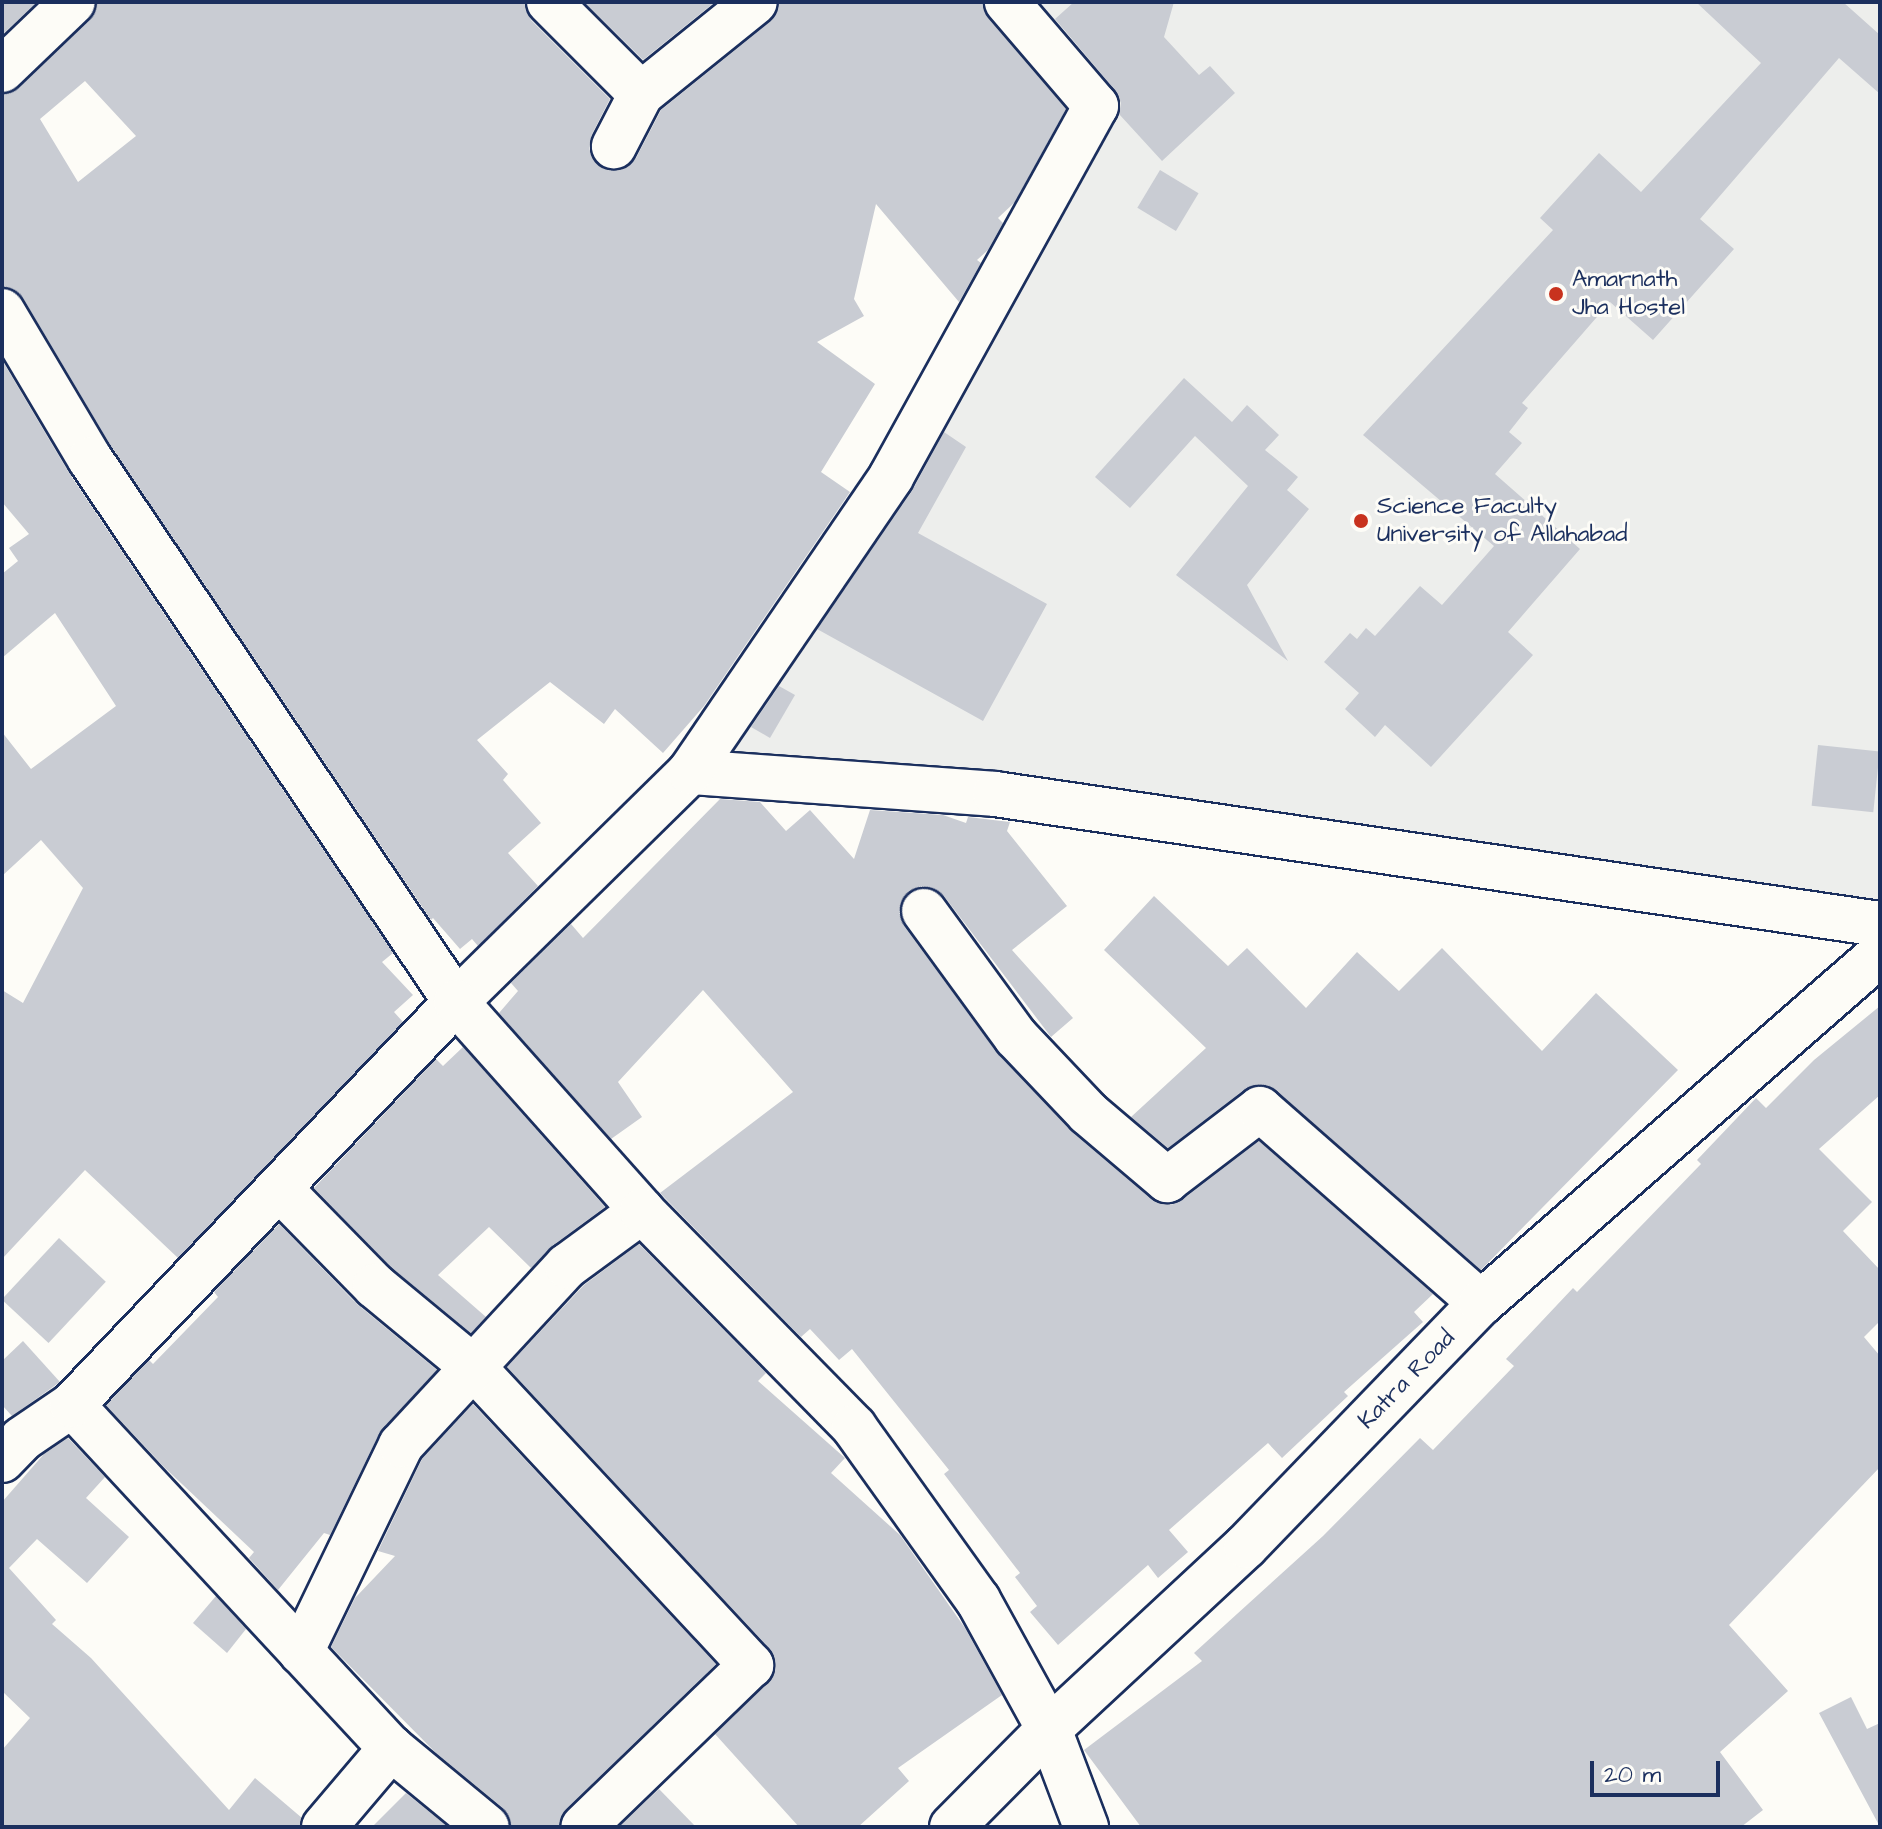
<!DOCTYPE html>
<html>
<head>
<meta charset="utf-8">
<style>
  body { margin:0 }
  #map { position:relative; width:1882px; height:1829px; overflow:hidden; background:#fdfcf7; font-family:"Architects Daughter",sans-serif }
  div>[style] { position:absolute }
  .built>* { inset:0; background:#edeeec }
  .building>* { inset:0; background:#c9ccd3; transform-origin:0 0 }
  .roads { filter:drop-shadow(2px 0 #1b2f5e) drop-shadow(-2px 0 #1b2f5e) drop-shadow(0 2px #1b2f5e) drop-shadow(0 -2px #1b2f5e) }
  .minor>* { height:44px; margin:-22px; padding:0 22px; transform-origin:22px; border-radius:22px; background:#fdfcf7 }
  .tertiary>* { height:44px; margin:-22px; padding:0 22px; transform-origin:22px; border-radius:22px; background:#fdfcf7 }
  .dots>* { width:22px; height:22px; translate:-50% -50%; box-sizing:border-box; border:4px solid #fdfcf7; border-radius:50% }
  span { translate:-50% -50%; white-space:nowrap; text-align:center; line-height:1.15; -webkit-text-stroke:6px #fdfcf7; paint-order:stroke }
  .poi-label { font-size:24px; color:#1b2f5e }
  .left { translate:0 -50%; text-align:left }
  .street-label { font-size:24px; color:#1b2f5e }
  .frame { position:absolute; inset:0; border:4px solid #1b2f5e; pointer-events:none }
  .scale { position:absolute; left:1590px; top:1761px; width:130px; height:36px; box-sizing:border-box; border:4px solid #1b2f5e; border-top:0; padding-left:10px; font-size:24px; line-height:28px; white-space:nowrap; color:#1b2f5e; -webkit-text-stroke:6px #fdfcf7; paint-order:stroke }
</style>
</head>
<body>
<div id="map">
  <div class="built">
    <i style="clip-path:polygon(1035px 2px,1880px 2px,1880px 911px,698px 770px,1109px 102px,1106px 70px)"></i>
  </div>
  <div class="building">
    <i style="clip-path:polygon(2px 2px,37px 2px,2px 35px)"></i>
    <i style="clip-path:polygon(evenodd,97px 2px,525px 2px,531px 20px,610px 99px,592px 134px,589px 148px,593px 160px,602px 168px,614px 171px,627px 167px,636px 158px,661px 110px,771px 21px,779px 2px,983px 2px,988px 18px,1066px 109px,1015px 202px,998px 218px,1003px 223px,988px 250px,977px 260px,981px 263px,959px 302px,876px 204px,854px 299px,864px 316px,817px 342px,875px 384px,821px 472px,850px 492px,704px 706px,663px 753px,615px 709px,604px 724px,550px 682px,477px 740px,508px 774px,503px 780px,541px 823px,508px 853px,538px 886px,478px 946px,472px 939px,460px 949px,433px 918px,431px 920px,111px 446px,23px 298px,14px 289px,2px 286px,2px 94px,19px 88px,90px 20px,97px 2px,85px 81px,136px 136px,78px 182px,40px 119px,85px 81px)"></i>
    <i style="clip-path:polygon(584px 2px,715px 2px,643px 60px)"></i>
    <i style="clip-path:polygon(1074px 2px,1174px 2px,1164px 37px,1199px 75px,1210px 66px,1235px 93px,1162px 161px,1119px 114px,1121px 103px,1115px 90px,1055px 19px)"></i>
    <i style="clip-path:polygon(1696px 2px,1843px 2px,1880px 35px,1880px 94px,1839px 58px,1700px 219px,1734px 249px,1653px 340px,1610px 302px,1522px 403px,1528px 408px,1509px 432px,1522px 443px,1495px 474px,1580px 549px,1508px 632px,1533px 655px,1431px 767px,1385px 725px,1375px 737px,1345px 709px,1359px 693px,1324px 662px,1350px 633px,1357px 639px,1366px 628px,1375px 636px,1420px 586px,1442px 605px,1494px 546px,1363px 435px,1553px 230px,1540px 218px,1599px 153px,1641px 192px,1761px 63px)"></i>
    <i style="left:1160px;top:170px;width:45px;height:44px;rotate:31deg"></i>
    <i style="clip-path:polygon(2px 360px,69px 473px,393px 953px,382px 962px,413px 995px,394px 1012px,403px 1022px,178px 1258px,85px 1170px,2px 1259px,2px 990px,23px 1003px,83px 888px,41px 840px,2px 876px,2px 732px,31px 769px,116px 706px,55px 613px,2px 658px,2px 574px,18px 561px,9px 548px,29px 534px,2px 502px)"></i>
    <i style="clip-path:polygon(1184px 378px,1232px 422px,1247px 405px,1279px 435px,1265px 450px,1298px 477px,1287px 490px,1309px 509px,1247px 585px,1288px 661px,1176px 575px,1248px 486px,1195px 436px,1130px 508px,1095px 477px)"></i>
    <i style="clip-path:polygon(944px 432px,966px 447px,918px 533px,1047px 604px,983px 721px,817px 629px,912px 491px)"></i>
    <i style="clip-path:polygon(779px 686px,795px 695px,770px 738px,751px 727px)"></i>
    <i style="left:1818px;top:745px;width:62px;height:61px;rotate:6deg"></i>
    <i style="clip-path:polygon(720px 799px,760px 802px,786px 831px,810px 810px,854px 859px,870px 810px,943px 815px,966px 823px,968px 817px,1010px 822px,1007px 831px,1067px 906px,1012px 950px,1073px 1018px,1051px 1037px,944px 896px,933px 888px,921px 886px,909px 891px,902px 900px,899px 913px,904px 926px,998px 1054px,1072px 1132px,1151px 1199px,1171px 1205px,1182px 1200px,1259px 1141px,1433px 1294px,1414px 1312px,1423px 1322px,1344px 1392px,1348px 1396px,1282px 1458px,1268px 1443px,1169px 1530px,1188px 1552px,1158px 1578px,1148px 1565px,1058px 1645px,1030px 1612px,1037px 1606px,1015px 1577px,1020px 1573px,944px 1474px,949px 1470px,852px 1349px,839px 1360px,810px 1329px,801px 1337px,660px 1193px,793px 1092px,703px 990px,618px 1082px,642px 1117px,611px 1139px,499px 1013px,518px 991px,511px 983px,571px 924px,583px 938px)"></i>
    <i style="clip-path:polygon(1154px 896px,1228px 966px,1247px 948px,1306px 1008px,1357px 952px,1399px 991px,1442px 948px,1542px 1051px,1596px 993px,1678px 1070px,1481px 1270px,1267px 1085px,1245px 1089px,1168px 1148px,1131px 1117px,1206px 1048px,1104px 950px)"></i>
    <i style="clip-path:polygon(1880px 1006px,1880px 1095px,1819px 1149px,1872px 1202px,1843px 1231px,1880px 1270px,1880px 1321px,1864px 1337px,1880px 1356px,1880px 1467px,1729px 1625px,1788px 1691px,1720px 1752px,1763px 1810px,1741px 1827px,1141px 1827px,1084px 1750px,1202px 1661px,1194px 1653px,1323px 1536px,1420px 1438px,1433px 1450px,1514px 1366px,1506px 1359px,1573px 1288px,1577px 1292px,1701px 1164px,1697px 1160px,1756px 1098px,1766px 1108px,1814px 1060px)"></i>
    <i style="clip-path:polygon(463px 1047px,605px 1207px,552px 1246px,531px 1268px,489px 1227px,438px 1275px,486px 1317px,471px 1333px,392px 1268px,314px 1188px,436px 1059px,443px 1066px)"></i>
    <i style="clip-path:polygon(279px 1224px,357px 1304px,437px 1370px,379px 1434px,330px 1535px,324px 1533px,278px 1590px,249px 1558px,254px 1552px,165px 1468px,106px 1405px,149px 1360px,153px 1364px,218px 1297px,214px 1292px)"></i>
    <i style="left:59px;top:1238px;width:64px;height:84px;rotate:43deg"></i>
    <i style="clip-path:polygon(639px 1244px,766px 1373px,758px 1381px,845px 1458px,831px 1473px,900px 1535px,965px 1628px,1002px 1695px,898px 1768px,909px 1781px,858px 1827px,799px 1827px,715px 1734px,769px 1682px,775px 1671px,775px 1659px,770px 1649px,507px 1367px,584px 1285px)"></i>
    <i style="clip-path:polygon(23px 1341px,60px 1382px,12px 1416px,2px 1405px,2px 1361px)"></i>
    <i style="clip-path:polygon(473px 1404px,716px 1664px,566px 1809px,559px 1827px,511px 1827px,503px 1808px,435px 1752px,331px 1647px,355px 1598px,395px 1556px,378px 1551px,422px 1459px)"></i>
    <i style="clip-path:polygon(68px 1438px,105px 1477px,86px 1498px,129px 1537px,87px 1583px,37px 1539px,9px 1568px,56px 1620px,52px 1624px,91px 1658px,229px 1810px,255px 1778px,302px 1818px,300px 1827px,2px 1827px,2px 1750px,30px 1718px,2px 1691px,2px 1502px,44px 1454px)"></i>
    <i style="clip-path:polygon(216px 1596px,246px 1629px,227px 1653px,193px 1623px)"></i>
    <i style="clip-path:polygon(1851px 1697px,1867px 1729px,1880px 1723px,1880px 1827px,1819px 1713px)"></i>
    <i style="clip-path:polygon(659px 1789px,696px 1827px,619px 1827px)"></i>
    <i style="clip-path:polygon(406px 1793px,448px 1827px,372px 1827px)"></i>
  </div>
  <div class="roads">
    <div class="minor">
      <i style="left:549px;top:2px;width:130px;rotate:45deg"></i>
      <i style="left:641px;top:94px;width:59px;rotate:117.4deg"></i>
      <i style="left:2px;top:70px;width:98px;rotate:-43.8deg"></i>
      <i style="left:641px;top:94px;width:146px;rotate:-38.9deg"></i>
      <i style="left:690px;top:772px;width:306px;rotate:4.1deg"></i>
      <i style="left:995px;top:794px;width:894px;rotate:8.36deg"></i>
      <i style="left:924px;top:911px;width:156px;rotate:53.9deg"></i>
      <i style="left:1016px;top:1037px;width:105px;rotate:46.5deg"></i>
      <i style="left:1088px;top:1113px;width:104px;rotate:40.3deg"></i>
      <i style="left:1167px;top:1180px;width:117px;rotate:-37.4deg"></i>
      <i style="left:1260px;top:1109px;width:294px;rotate:41.3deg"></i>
      <i style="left:279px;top:1188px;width:137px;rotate:45.6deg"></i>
      <i style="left:375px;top:1286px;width:127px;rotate:39.6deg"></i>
      <i style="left:473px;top:1367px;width:408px;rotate:47deg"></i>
      <i style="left:751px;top:1665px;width:233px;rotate:136deg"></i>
      <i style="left:72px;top:1405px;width:468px;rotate:47.1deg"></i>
      <i style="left:391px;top:1748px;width:124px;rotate:39.5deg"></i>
      <i style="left:2px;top:1460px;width:29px;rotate:-46deg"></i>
      <i style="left:22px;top:1439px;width:60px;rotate:-34.2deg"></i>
      <i style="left:72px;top:1405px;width:557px;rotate:-46.38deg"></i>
      <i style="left:456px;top:1002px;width:328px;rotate:-44.5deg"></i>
      <i style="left:690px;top:772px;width:357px;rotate:-55.7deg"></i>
      <i style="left:891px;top:477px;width:424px;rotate:-61.1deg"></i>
      <i style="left:1096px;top:106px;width:137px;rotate:-130.6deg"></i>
      <i style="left:301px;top:1652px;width:230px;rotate:-64.2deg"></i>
      <i style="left:401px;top:1445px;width:244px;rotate:-47.2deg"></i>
      <i style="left:567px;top:1266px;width:93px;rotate:-36.3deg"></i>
      <i style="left:324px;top:1827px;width:104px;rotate:-49.7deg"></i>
    </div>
    <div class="tertiary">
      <i style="left:2px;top:311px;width:172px;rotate:59.3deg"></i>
      <i style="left:90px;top:459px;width:655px;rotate:56.02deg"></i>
      <i style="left:456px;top:1002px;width:280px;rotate:48.3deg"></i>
      <i style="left:642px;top:1211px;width:303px;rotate:45.5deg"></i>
      <i style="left:854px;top:1427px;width:213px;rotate:54.4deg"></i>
      <i style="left:978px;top:1600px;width:147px;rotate:61.2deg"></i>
      <i style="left:1049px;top:1729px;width:105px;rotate:69.3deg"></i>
      <i style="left:952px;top:1827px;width:138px;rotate:-45.3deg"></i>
      <i style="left:1049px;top:1729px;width:269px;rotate:-42.9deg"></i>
      <i style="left:1246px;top:1546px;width:338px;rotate:-46deg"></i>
      <i style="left:1481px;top:1303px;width:530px;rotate:-41.18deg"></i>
    </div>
  </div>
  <div class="dots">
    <i style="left:1556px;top:294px;background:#c8321e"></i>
    <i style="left:1361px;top:521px;background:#c8321e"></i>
  </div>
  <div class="poi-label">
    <span class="left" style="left:1572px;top:294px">Amarnath<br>Jha Hostel</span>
    <span class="left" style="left:1377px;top:521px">Science Faculty<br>University of Allahabad</span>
  </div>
  <div class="street-label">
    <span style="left:1407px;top:1380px;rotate:-46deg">Katra Road</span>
  </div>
  <div class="frame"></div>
  <div class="scale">20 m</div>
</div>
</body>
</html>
